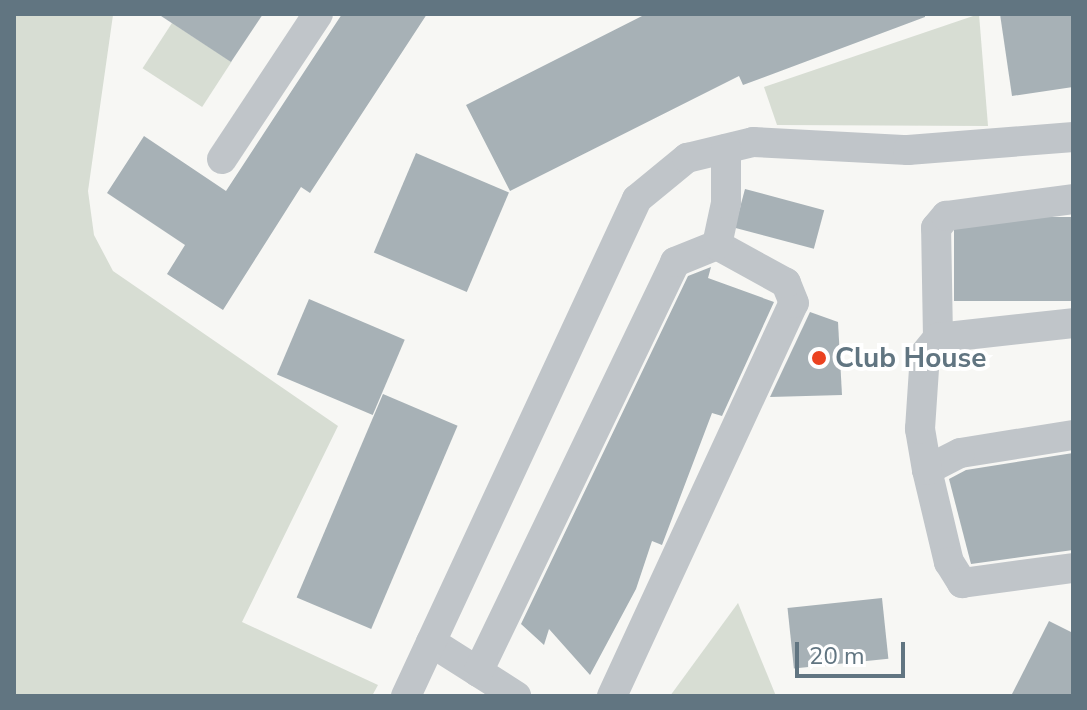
<!DOCTYPE html>
<html>
<head>
<meta charset="utf-8">
<style>
  body { margin:0 }
  #map { position:relative; width:1087px; height:710px; overflow:hidden; background:#f7f7f4; font-family:"Nunito Sans",sans-serif }
  div>[style] { position:absolute }
  .green>* { inset:0; background:#d7ddd3; transform-origin:0 0 }
  .building>* { inset:0; background:#a7b1b6; transform-origin:0 0 }
  .street>* { height:30px; margin:-15px; padding:0 15px; transform-origin:15px; border-radius:15px; background:#c0c5c9 }
  .dots>* { width:22px; height:22px; translate:-50% -50%; box-sizing:border-box; border:4px solid #fff; border-radius:50% }
  span { translate:-50% -50%; white-space:nowrap; text-align:center; line-height:1.15; -webkit-text-stroke:8px #fff; paint-order:stroke }
  .poi-label { font-size:28px; color:#617581; font-weight:700 }
  .left { translate:0 -50%; text-align:left }
  .frame { position:absolute; inset:0; border:16px solid #617581; pointer-events:none }
  .scale { position:absolute; left:795px; top:642px; width:110px; height:36px; box-sizing:border-box; border:4px solid #617581; border-top:0; padding-left:10px; font-size:24px; line-height:28px; white-space:nowrap; color:#617581; -webkit-text-stroke:6px #fff; paint-order:stroke }
</style>
</head>
<body>
<div id="map">
  <div class="green">
    <i style="clip-path:polygon(14px 14px,113px 15px,88px 191px,94px 235px,113px 271px,338px 426px,242px 622px,378px 685px,372px 696px,14px 696px)"></i>
    <i style="clip-path:polygon(979px 14px,988px 126px,777px 125px,764px 87px)"></i>
    <i style="left:172px;top:23px;width:71px;height:54px;rotate:33deg"></i>
    <i style="clip-path:polygon(738px 603px,776px 696px,670px 696px)"></i>
  </div>
  <div class="building">
    <i style="clip-path:polygon(158px 14px,263px 14px,231px 62px)"></i>
    <i style="clip-path:polygon(342px 14px,427px 14px,310px 193px,301px 187px,223px 310px,167px 274px,185px 245px,107px 193px,144px 136px,226px 191px)"></i>
    <i style="clip-path:polygon(646px 14px,925px 14px,925px 17px,743px 85px,739px 76px,510px 191px,466px 105px)"></i>
    <i style="clip-path:polygon(1000px 14px,1073px 14px,1073px 87px,1012px 96px)"></i>
    <i style="left:416px;top:153px;width:101px;height:108px;rotate:23deg"></i>
    <i style="left:745px;top:189px;width:82px;height:40px;rotate:15deg"></i>
    <i style="left:1073px;top:217px;width:84px;height:119px;rotate:90deg"></i>
    <i style="clip-path:polygon(711px 267px,708px 278px,774px 302px,722px 416px,712px 413px,662px 545px,652px 541px,636px 589px,590px 675px,549px 629px,544px 645px,521px 624px,688px 276px)"></i>
    <i style="left:309px;top:299px;width:104px;height:82px;rotate:23deg"></i>
    <i style="clip-path:polygon(810px 312px,838px 322px,842px 395px,770px 397px)"></i>
    <i style="left:383px;top:394px;width:81px;height:221px;rotate:23deg"></i>
    <i style="clip-path:polygon(1073px 453px,1073px 550px,971px 564px,949px 479px,966px 470px)"></i>
    <i style="left:882px;top:598px;width:61px;height:95px;rotate:84deg"></i>
    <i style="clip-path:polygon(1049px 621px,1073px 633px,1073px 696px,1011px 696px)"></i>
  </div>
  <div class="street">
    <i style="left:222px;top:159px;width:174px;rotate:-56.5deg"></i>
    <i style="left:938px;top:338px;width:110px;rotate:-91deg"></i>
    <i style="left:936px;top:228px;width:16px;rotate:-50deg"></i>
    <i style="left:946px;top:216px;width:128px;rotate:-7.6deg"></i>
    <i style="left:1073px;top:435px;width:114px;rotate:170.9deg"></i>
    <i style="left:960px;top:453px;width:37px;rotate:153deg"></i>
    <i style="left:927px;top:470px;width:95px;rotate:76.6deg"></i>
    <i style="left:949px;top:562px;width:25px;rotate:58deg"></i>
    <i style="left:962px;top:583px;width:112px;rotate:-7.7deg"></i>
    <i style="left:927px;top:470px;width:42px;rotate:-99.7deg"></i>
    <i style="left:920px;top:429px;width:75px;rotate:-86.2deg"></i>
    <i style="left:925px;top:354px;width:21px;rotate:-51deg"></i>
    <i style="left:938px;top:338px;width:136px;rotate:-6.3deg"></i>
    <i style="left:431px;top:642px;width:101px;rotate:32.4deg"></i>
    <i style="left:478px;top:672px;width:455px;rotate:-64.3deg"></i>
    <i style="left:675px;top:262px;width:45px;rotate:-22deg"></i>
    <i style="left:406px;top:696px;width:548px;rotate:-65.07deg"></i>
    <i style="left:637px;top:199px;width:65px;rotate:-39.4deg"></i>
    <i style="left:687px;top:158px;width:68px;rotate:-13.6deg"></i>
    <i style="left:753px;top:142px;width:155px;rotate:3deg"></i>
    <i style="left:908px;top:150px;width:166px;rotate:-4.5deg"></i>
    <i style="left:612px;top:696px;width:433px;rotate:-65.2deg"></i>
    <i style="left:794px;top:303px;width:22px;rotate:-112deg"></i>
    <i style="left:786px;top:283px;width:79px;rotate:-151.2deg"></i>
    <i style="left:717px;top:245px;width:43px;rotate:-77.9deg"></i>
    <i style="left:726px;top:203px;width:54px;rotate:-90deg"></i>
  </div>
  <div class="dots">
    <i style="left:819px;top:358px;background:#eb4220"></i>
  </div>
  <div class="poi-label">
    <span class="left" style="left:835px;top:358px">Club House</span>
  </div>
  <div class="frame"></div>
  <div class="scale">20 m</div>
</div>
</body>
</html>
